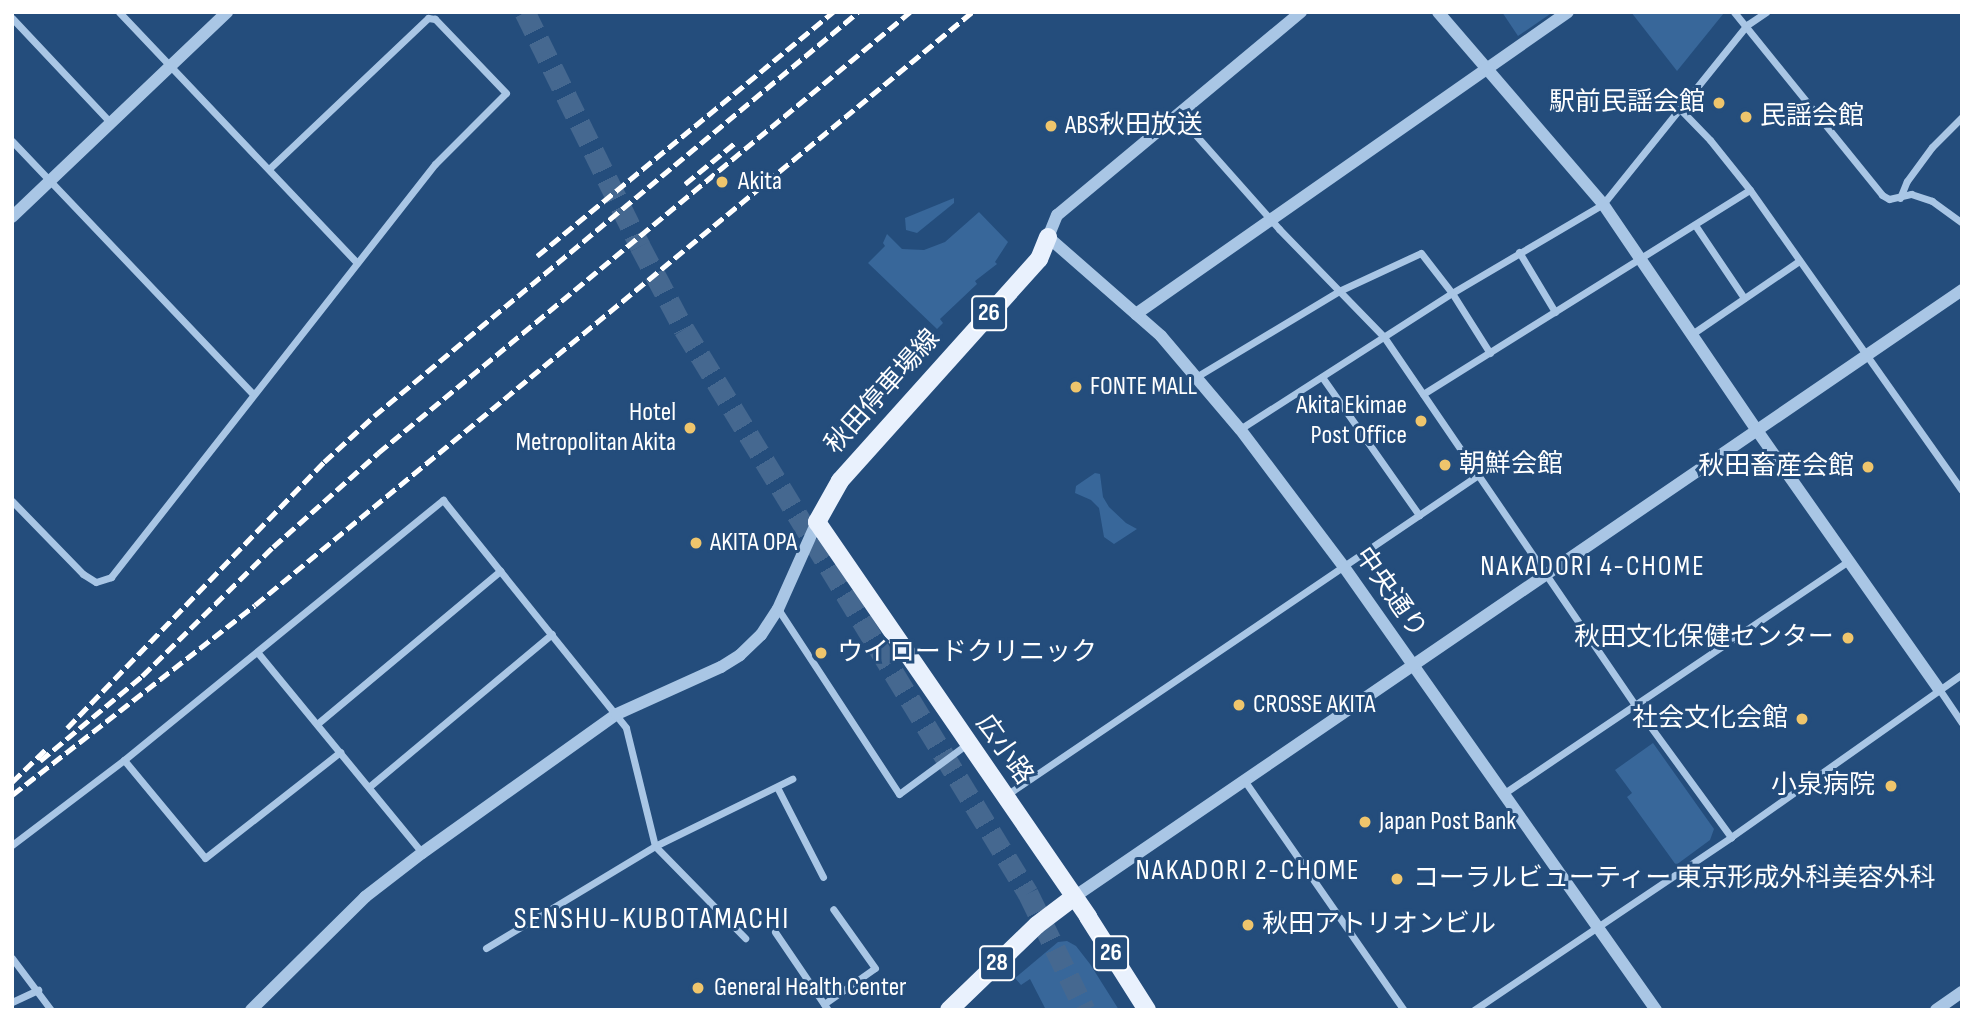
<!DOCTYPE html>
<html>
<head>
<meta charset="utf-8">
<style>
  body { margin:0 }
  #map { position:relative; width:1974px; height:1022px; overflow:hidden; background:#244d7c; font-family:"Sofia Sans Condensed","Noto Sans JP",sans-serif }
  div>[style] { position:absolute }
  .green>* { inset:0; background:#38679a }
  .motorway-tunnel>* { height:21px; margin-top:-10.5px; transform-origin:0; background:repeating-linear-gradient(90deg,#456890 0 21px,transparent 0 31px) }
  .minor>* { height:7px; margin:-3.5px; padding:0 3.5px; transform-origin:3.5px; border-radius:3.5px; background:#a9c6e5 }
  .tertiary>* { height:12px; margin:-6px; padding:0 6px; transform-origin:6px; border-radius:6px; background:#a9c6e5 }
  .primary>* { height:18px; margin:-9px; padding:0 9px; transform-origin:9px; border-radius:9px; background:#e9f1fd }
  .rail>* { height:4.5px; margin-top:-2.25px; transform-origin:0; background:repeating-linear-gradient(90deg,#fff 0 12px,transparent 0 17px) }
  .dots>* { width:19px; height:19px; translate:-50% -50%; box-sizing:border-box; border:4px solid #244d7c; border-radius:50% }
  span { translate:-50% -50%; white-space:nowrap; text-align:center; line-height:1.15; -webkit-text-stroke:6px #244d7c; paint-order:stroke }
  .shield-label span { padding:2px 5px; background:#244d7c; border:2px solid; border-radius:5px; -webkit-text-stroke-width:0 }
  .shield-label { font-size:24px; color:#fff; font-weight:700 }
  .poi-label { font-size:26px; color:#fff }
  .right { translate:-100% -50%; text-align:right }
  .left { translate:0 -50%; text-align:left }
  .street-label { font-size:26px; color:#fff }
  .neighbourhood-label { font-size:28px; color:#fff; letter-spacing:2px }
  .quarter-label { font-size:30px; color:#fff; letter-spacing:2px }
  .frame { position:absolute; inset:0; border:14px solid #fff; pointer-events:none }
</style>
</head>
<body>
<div id="map">
  <div class="green">
    <i style="clip-path:polygon(1502px 12px,1553px 12px,1518px 36px)"></i>
    <i style="clip-path:polygon(1631px 12px,1723px 12px,1724px 13px,1677px 71px)"></i>
    <i style="clip-path:polygon(954px 198px,954px 203px,917px 233px,906px 230px,905px 218px)"></i>
    <i style="clip-path:polygon(979px 212px,1008px 242px,995px 262px,997px 264px,975px 281px,977px 284px,940px 319px,943px 323px,937px 329px,868px 263px,885px 246px,883px 243px,887px 234px,902px 249px,924px 250px,945px 242px)"></i>
    <i style="clip-path:polygon(1095px 473px,1100px 474px,1103px 497px,1109px 507px,1126px 523px,1137px 529px,1114px 544px,1104px 537px,1099px 508px,1091px 500px,1075px 493px,1076px 486px)"></i>
    <i style="clip-path:polygon(1653px 743px,1714px 829px,1710px 840px,1676px 865px,1627px 797px,1632px 793px,1615px 770px)"></i>
    <i style="clip-path:polygon(1067px 941px,1076px 946px,1090px 964px,1119px 1010px,1046px 1010px,1030px 979px,1021px 985px,1015px 978px,1058px 942px)"></i>
  </div>
  <div class="motorway-tunnel">
    <i style="left:525px;top:12px;width:261px;rotate:63.8deg"></i>
    <i style="left:640px;top:246px;width:94px;rotate:62.1deg"></i>
    <i style="left:684px;top:329px;width:661px;rotate:58.62deg"></i>
    <i style="left:1028px;top:893px;width:130px;rotate:64deg"></i>
  </div>
  <div class="minor">
    <i style="left:119px;top:12px;width:344px;rotate:46.5deg"></i>
    <i style="left:1734px;top:12px;width:235px;rotate:51deg"></i>
    <i style="left:1882px;top:195px;width:8px;rotate:30deg"></i>
    <i style="left:1889px;top:199px;width:23px;rotate:-13deg"></i>
    <i style="left:1911px;top:194px;width:22px;rotate:18deg"></i>
    <i style="left:1932px;top:201px;width:37px;rotate:36deg"></i>
    <i style="left:12px;top:18px;width:144px;rotate:46.7deg"></i>
    <i style="left:1680px;top:109px;width:43px;rotate:45.9deg"></i>
    <i style="left:1710px;top:140px;width:64px;rotate:51.3deg"></i>
    <i style="left:1750px;top:190px;width:367px;rotate:54.8deg"></i>
    <i style="left:1177px;top:114px;width:154px;rotate:48.4deg"></i>
    <i style="left:1279px;top:229px;width:151px;rotate:45.8deg"></i>
    <i style="left:1384px;top:337px;width:444px;rotate:55.7deg"></i>
    <i style="left:1634px;top:704px;width:165px;rotate:53.9deg"></i>
    <i style="left:12px;top:141px;width:349px;rotate:46.4deg"></i>
    <i style="left:1900px;top:198px;width:18px;rotate:-68deg"></i>
    <i style="left:1907px;top:181px;width:42px;rotate:-53.7deg"></i>
    <i style="left:1932px;top:147px;width:42px;rotate:-45deg"></i>
    <i style="left:1695px;top:225px;width:88px;rotate:56.1deg"></i>
    <i style="left:1519px;top:252px;width:70px;rotate:59deg"></i>
    <i style="left:1692px;top:334px;width:130px;rotate:-34.3deg"></i>
    <i style="left:1196px;top:377px;width:167px;rotate:-31deg"></i>
    <i style="left:1339px;top:291px;width:90px;rotate:-24.9deg"></i>
    <i style="left:1421px;top:253px;width:51px;rotate:52.2deg"></i>
    <i style="left:1452px;top:293px;width:71px;rotate:57.7deg"></i>
    <i style="left:1322px;top:377px;width:169px;rotate:54.9deg"></i>
    <i style="left:1423px;top:394px;width:385px;rotate:-32deg"></i>
    <i style="left:1240px;top:429px;width:252px;rotate:-32.7deg"></i>
    <i style="left:1452px;top:293px;width:175px;rotate:-30.5deg"></i>
    <i style="left:1603px;top:204px;width:230px;rotate:-51.2deg"></i>
    <i style="left:1747px;top:25px;width:23px;rotate:-34deg"></i>
    <i style="left:12px;top:501px;width:102px;rotate:45.8deg"></i>
    <i style="left:83px;top:574px;width:15px;rotate:32deg"></i>
    <i style="left:96px;top:582px;width:16px;rotate:-18deg"></i>
    <i style="left:111px;top:577px;width:525px;rotate:-51.89deg"></i>
    <i style="left:435px;top:164px;width:100px;rotate:-45deg"></i>
    <i style="left:506px;top:93px;width:103px;rotate:-133.8deg"></i>
    <i style="left:435px;top:19px;width:7px;rotate:-172deg"></i>
    <i style="left:428px;top:18px;width:219px;rotate:136.5deg"></i>
    <i style="left:778px;top:609px;width:221px;rotate:56.8deg"></i>
    <i style="left:899px;top:794px;width:84px;rotate:-36.3deg"></i>
    <i style="left:258px;top:653px;width:259px;rotate:50.6deg"></i>
    <i style="left:1939px;top:689px;width:41px;rotate:55.9deg"></i>
    <i style="left:317px;top:724px;width:239px;rotate:-39.9deg"></i>
    <i style="left:124px;top:760px;width:127px;rotate:50.4deg"></i>
    <i style="left:205px;top:858px;width:172px;rotate:-38.1deg"></i>
    <i style="left:1244px;top:780px;width:280px;rotate:55.2deg"></i>
    <i style="left:370px;top:786px;width:237px;rotate:-39.9deg"></i>
    <i style="left:777px;top:787px;width:101px;rotate:62.9deg"></i>
    <i style="left:1503px;top:794px;width:416px;rotate:-34deg"></i>
    <i style="left:1005px;top:796px;width:572px;rotate:-34.16deg"></i>
    <i style="left:12px;top:845px;width:141px;rotate:-37.2deg"></i>
    <i style="left:124px;top:760px;width:412px;rotate:-39.2deg"></i>
    <i style="left:443px;top:500px;width:292px;rotate:51.2deg"></i>
    <i style="left:626px;top:728px;width:122px;rotate:76.2deg"></i>
    <i style="left:655px;top:846px;width:129px;rotate:45.6deg"></i>
    <i style="left:775px;top:932px;width:94px;rotate:55.8deg"></i>
    <i style="left:486px;top:948px;width:197px;rotate:-31.1deg"></i>
    <i style="left:655px;top:846px;width:153px;rotate:-26.1deg"></i>
    <i style="left:12px;top:958px;width:65px;rotate:53.1deg"></i>
    <i style="left:12px;top:1002px;width:29px;rotate:-25deg"></i>
    <i style="left:824px;top:1004px;width:62px;rotate:-35.2deg"></i>
    <i style="left:875px;top:968px;width:72px;rotate:-125.4deg"></i>
    <i style="left:1474px;top:1010px;width:310px;rotate:-33.9deg"></i>
    <i style="left:1731px;top:837px;width:283px;rotate:-35.2deg"></i>
  </div>
  <div class="tertiary">
    <i style="left:1301px;top:12px;width:317px;rotate:140.2deg"></i>
    <i style="left:1057px;top:215px;width:24px;rotate:112deg"></i>
    <i style="left:1048px;top:237px;width:150px;rotate:41.2deg"></i>
    <i style="left:1161px;top:336px;width:122px;rotate:49.7deg"></i>
    <i style="left:1240px;top:429px;width:173px;rotate:53deg"></i>
    <i style="left:1344px;top:567px;width:542px;rotate:54.84deg"></i>
    <i style="left:1438px;top:12px;width:253px;rotate:49.3deg"></i>
    <i style="left:1603px;top:204px;width:272px;rotate:55.8deg"></i>
    <i style="left:1756px;top:429px;width:318px;rotate:54.9deg"></i>
    <i style="left:12px;top:217px;width:297px;rotate:-43.6deg"></i>
    <i style="left:1136px;top:314px;width:527px;rotate:-34.96deg"></i>
    <i style="left:1074px;top:897px;width:1076px;rotate:-34.35deg"></i>
    <i style="left:251px;top:1010px;width:161px;rotate:-44.7deg"></i>
    <i style="left:365px;top:897px;width:72px;rotate:-37.7deg"></i>
    <i style="left:422px;top:853px;width:239px;rotate:-35.5deg"></i>
    <i style="left:617px;top:714px;width:114px;rotate:-24.3deg"></i>
    <i style="left:721px;top:667px;width:22px;rotate:-32deg"></i>
    <i style="left:740px;top:655px;width:29px;rotate:-44deg"></i>
    <i style="left:761px;top:635px;width:31px;rotate:-57deg"></i>
    <i style="left:778px;top:609px;width:95px;rotate:-65.9deg"></i>
    <i style="left:1936px;top:1010px;width:32px;rotate:-35deg"></i>
  </div>
  <div class="primary">
    <i style="left:1048px;top:237px;width:24px;rotate:112deg"></i>
    <i style="left:1039px;top:259px;width:298px;rotate:131.9deg"></i>
    <i style="left:840px;top:481px;width:47px;rotate:119.3deg"></i>
    <i style="left:817px;top:522px;width:479px;rotate:55.5deg"></i>
    <i style="left:1088px;top:917px;width:110px;rotate:57.6deg"></i>
    <i style="left:949px;top:1010px;width:122px;rotate:-44deg"></i>
    <i style="left:1037px;top:925px;width:46px;rotate:-37.1deg"></i>
  </div>
  <div class="rail">
    <i style="left:685px;top:184px;width:66px;rotate:-39.5deg"></i>
    <i style="left:537px;top:256px;width:384px;rotate:-39.5deg"></i>
    <i style="left:67px;top:728px;width:370px;rotate:-46deg"></i>
    <i style="left:324px;top:462px;width:68px;rotate:-42.6deg"></i>
    <i style="left:374px;top:416px;width:630px;rotate:-39.85deg"></i>
    <i style="left:40px;top:761px;width:133px;rotate:-39.8deg"></i>
    <i style="left:142px;top:676px;width:184px;rotate:-44.6deg"></i>
    <i style="left:273px;top:547px;width:141px;rotate:-41.8deg"></i>
    <i style="left:378px;top:453px;width:691px;rotate:-39.66deg"></i>
    <i style="left:12px;top:782px;width:46px;rotate:-44.1deg"></i>
    <i style="left:12px;top:795px;width:308px;rotate:-38deg"></i>
    <i style="left:255px;top:605px;width:930px;rotate:-39.59deg"></i>
  </div>
  <div class="dots">
    <i style="left:1719px;top:103px;background:#efc56c"></i>
    <i style="left:1746px;top:117px;background:#efc56c"></i>
    <i style="left:1051px;top:126px;background:#efc56c"></i>
    <i style="left:722px;top:182px;background:#efc56c"></i>
    <i style="left:1076px;top:387px;background:#efc56c"></i>
    <i style="left:1421px;top:421px;background:#efc56c"></i>
    <i style="left:690px;top:428px;background:#efc56c"></i>
    <i style="left:1445px;top:465px;background:#efc56c"></i>
    <i style="left:1868px;top:467px;background:#efc56c"></i>
    <i style="left:696px;top:543px;background:#efc56c"></i>
    <i style="left:1848px;top:638px;background:#efc56c"></i>
    <i style="left:821px;top:653px;background:#efc56c"></i>
    <i style="left:1239px;top:705px;background:#efc56c"></i>
    <i style="left:1802px;top:719px;background:#efc56c"></i>
    <i style="left:1891px;top:786px;background:#efc56c"></i>
    <i style="left:1365px;top:822px;background:#efc56c"></i>
    <i style="left:1397px;top:879px;background:#efc56c"></i>
    <i style="left:1248px;top:925px;background:#efc56c"></i>
    <i style="left:698px;top:988px;background:#efc56c"></i>
  </div>
  <div class="shield-label">
    <span style="left:989px;top:313px">26</span>
    <span style="left:1111px;top:953px">26</span>
    <span style="left:997px;top:963px">28</span>
  </div>
  <div class="poi-label">
    <span class="right" style="left:1705px;top:103px">駅前民謡会館</span>
    <span class="left" style="left:1760px;top:117px">民謡会館</span>
    <span class="left" style="left:1065px;top:126px">ABS秋田放送</span>
    <span class="left" style="left:738px;top:182px">Akita</span>
    <span class="left" style="left:1090px;top:387px">FONTE MALL</span>
    <span class="right" style="left:1407px;top:421px">Akita Ekimae<br>Post Office</span>
    <span class="right" style="left:676px;top:428px">Hotel<br>Metropolitan Akita</span>
    <span class="left" style="left:1459px;top:465px">朝鮮会館</span>
    <span class="right" style="left:1854px;top:467px">秋田畜産会館</span>
    <span class="left" style="left:710px;top:543px">AKITA OPA</span>
    <span class="right" style="left:1834px;top:638px">秋田文化保健センター</span>
    <span class="left" style="left:837px;top:653px">ウイロードクリニック</span>
    <span class="left" style="left:1253px;top:705px">CROSSE AKITA</span>
    <span class="right" style="left:1788px;top:719px">社会文化会館</span>
    <span class="right" style="left:1875px;top:786px">小泉病院</span>
    <span class="left" style="left:1379px;top:822px">Japan Post Bank</span>
    <span class="left" style="left:1413px;top:879px">コーラルビューティー 東京形成外科美容外科</span>
    <span class="left" style="left:1262px;top:925px">秋田アトリオンビル</span>
    <span class="left" style="left:714px;top:988px">General Health Center</span>
  </div>
  <div class="street-label">
    <span style="left:883px;top:392px;rotate:-48deg">秋田停車場線</span>
    <span style="left:1390px;top:593px;rotate:55deg">中央通り</span>
    <span style="left:1004px;top:750px;rotate:55deg">広小路</span>
  </div>
  <div class="neighbourhood-label">
    <span style="left:1593px;top:567px">NAKADORI 4-CHOME</span>
    <span style="left:1248px;top:871px">NAKADORI 2-CHOME</span>
  </div>
  <div class="quarter-label">
    <span style="left:652px;top:919px">SENSHU-KUBOTAMACHI</span>
  </div>
  <div class="frame"></div>
</div>
</body>
</html>
